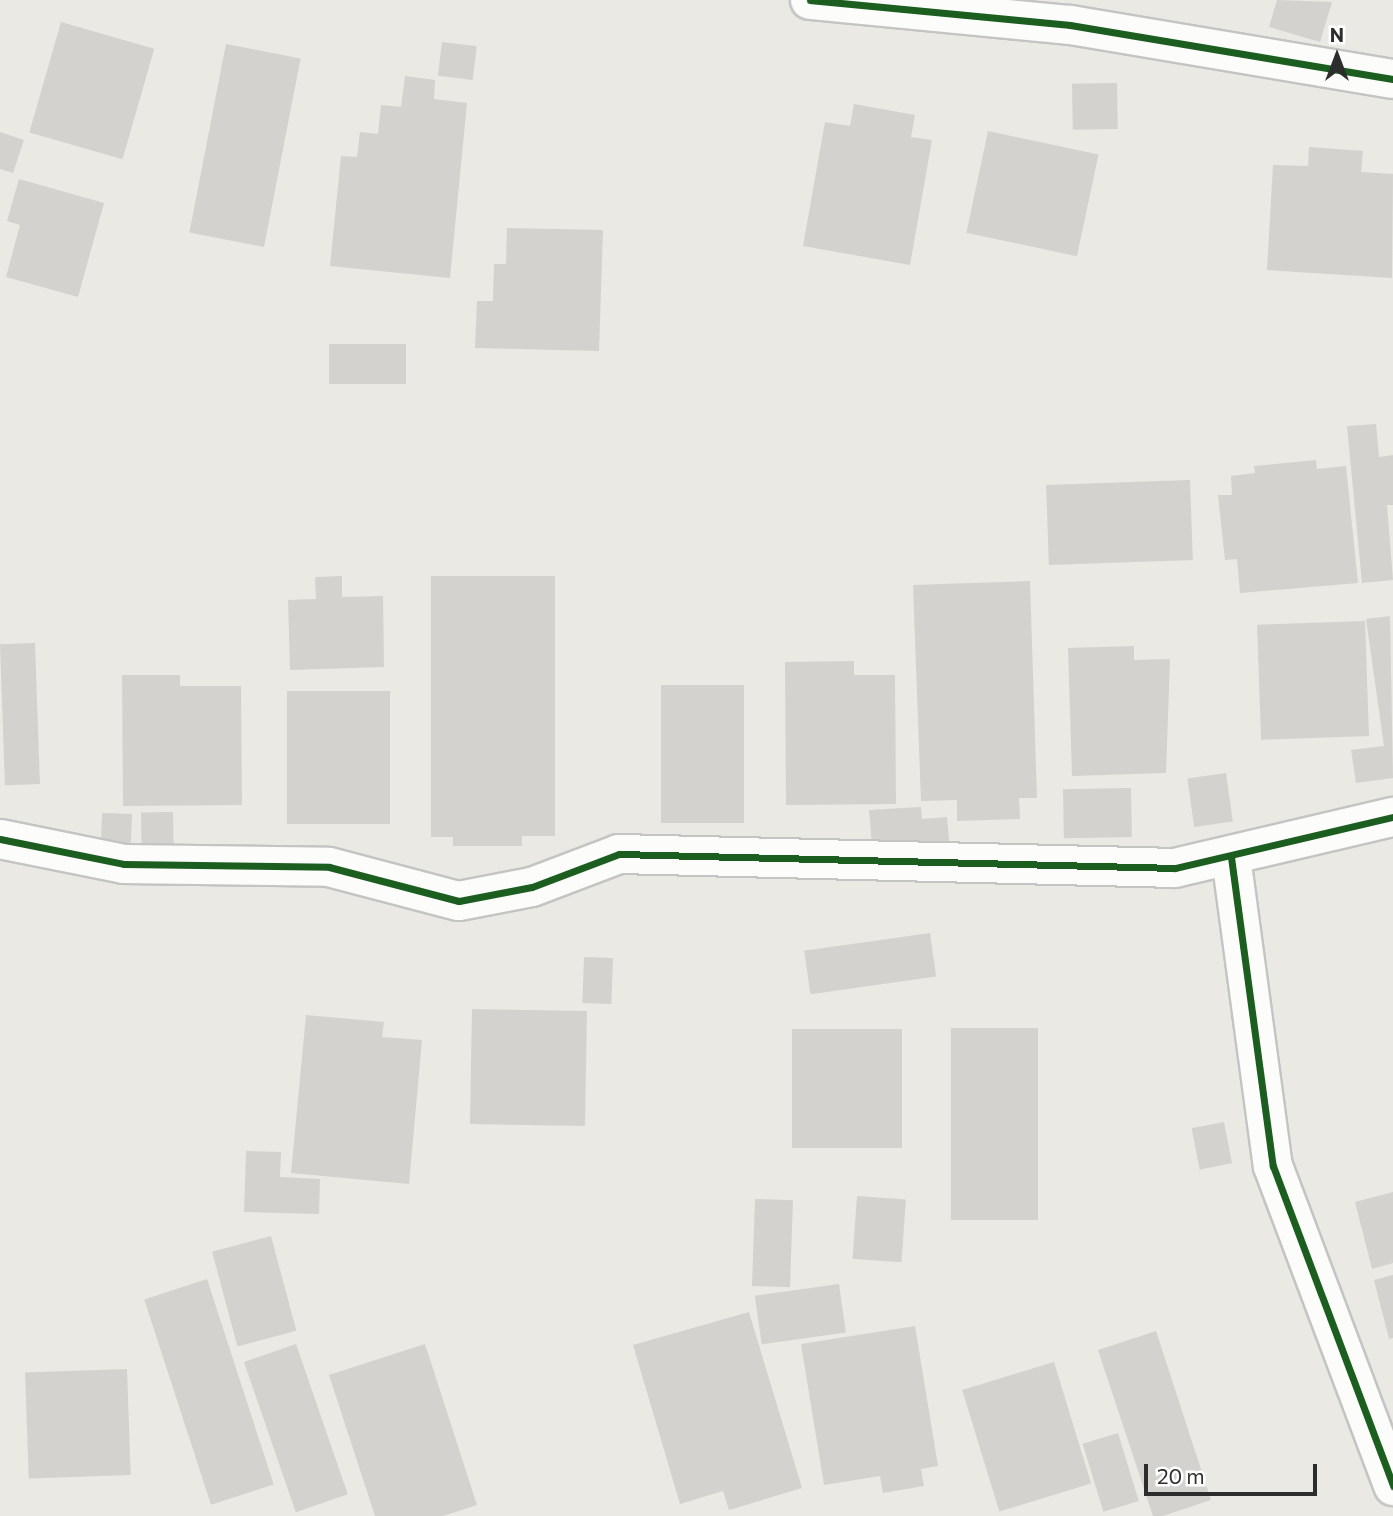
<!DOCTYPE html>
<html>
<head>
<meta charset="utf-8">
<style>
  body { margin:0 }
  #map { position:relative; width:1393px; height:1516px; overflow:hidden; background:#eae9e4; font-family:Commissioner,sans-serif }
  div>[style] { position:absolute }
  .building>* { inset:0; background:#d3d2ce; transform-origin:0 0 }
  .roads { filter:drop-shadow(2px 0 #c4c4c3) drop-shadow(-2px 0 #c4c4c3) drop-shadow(0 2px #c4c4c3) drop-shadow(0 -2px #c4c4c3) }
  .minor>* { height:38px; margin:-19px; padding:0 19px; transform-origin:19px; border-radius:19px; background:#fcfcfb }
  .cycleway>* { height:7px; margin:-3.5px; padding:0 3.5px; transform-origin:3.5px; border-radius:3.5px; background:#1b5e20 }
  span { translate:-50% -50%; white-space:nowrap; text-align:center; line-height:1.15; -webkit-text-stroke:5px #fff; paint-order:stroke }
  .north { position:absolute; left:1302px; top:21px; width:70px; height:70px; -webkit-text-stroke:5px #fff; paint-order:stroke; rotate:0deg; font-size:19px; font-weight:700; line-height:28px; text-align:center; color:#2d2d2d }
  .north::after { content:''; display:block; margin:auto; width:24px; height:32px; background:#2d2d2d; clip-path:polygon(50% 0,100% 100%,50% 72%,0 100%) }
  .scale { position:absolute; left:1144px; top:1464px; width:173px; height:32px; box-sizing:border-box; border:4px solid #2d2d2d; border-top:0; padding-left:9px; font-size:21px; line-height:24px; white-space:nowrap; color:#2d2d2d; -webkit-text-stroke:5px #fff; paint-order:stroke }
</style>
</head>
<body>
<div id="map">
  <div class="building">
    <i style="clip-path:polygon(1277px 0,1332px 2px,1320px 42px,1269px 27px)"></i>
    <i style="left:61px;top:22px;width:97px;height:115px;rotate:16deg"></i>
    <i style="left:442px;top:42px;width:35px;height:34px;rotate:7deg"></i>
    <i style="left:226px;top:44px;width:76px;height:192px;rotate:11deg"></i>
    <i style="clip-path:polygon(405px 76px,435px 80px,434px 99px,467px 103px,450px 278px,330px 266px,341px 156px,357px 157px,360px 132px,378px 134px,381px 105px,401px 107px)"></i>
    <i style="left:1117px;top:83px;width:46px;height:45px;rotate:89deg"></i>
    <i style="clip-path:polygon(854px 104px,915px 115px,911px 137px,932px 140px,910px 265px,803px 246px,825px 122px,850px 126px)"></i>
    <i style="left:988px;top:131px;width:113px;height:104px;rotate:12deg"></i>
    <i style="clip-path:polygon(0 132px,24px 140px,13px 173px,0 169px)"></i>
    <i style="clip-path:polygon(1309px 147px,1363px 151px,1361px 172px,1393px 174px,1392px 278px,1267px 270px,1273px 165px,1308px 166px)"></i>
    <i style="clip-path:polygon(19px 179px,104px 203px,78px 297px,6px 277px,20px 225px,7px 221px)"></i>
    <i style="clip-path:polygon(507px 228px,603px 230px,599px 351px,475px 348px,477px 301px,493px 301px,494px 264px,506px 264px)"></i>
    <i style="left:329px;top:344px;width:77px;height:40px"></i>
    <i style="clip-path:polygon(1376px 424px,1379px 457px,1393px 455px,1393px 505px,1387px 505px,1393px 580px,1362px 583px,1347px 426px)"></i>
    <i style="clip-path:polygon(1316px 460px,1317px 469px,1346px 466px,1358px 583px,1240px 593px,1237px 559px,1225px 560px,1218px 495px,1232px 495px,1231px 476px,1255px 473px,1254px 466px)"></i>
    <i style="left:1190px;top:480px;width:80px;height:144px;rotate:88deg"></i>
    <i style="clip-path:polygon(342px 576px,342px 597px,383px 596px,384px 667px,290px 670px,288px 600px,316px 599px,315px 577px)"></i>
    <i style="clip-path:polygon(431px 576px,555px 576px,555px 836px,522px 836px,522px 846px,453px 846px,453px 837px,431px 837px)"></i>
    <i style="clip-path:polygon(1030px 581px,1037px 798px,1019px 798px,1020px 819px,957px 821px,957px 800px,921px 801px,913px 585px)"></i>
    <i style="clip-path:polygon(1390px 616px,1393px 778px,1356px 783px,1351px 750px,1384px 746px,1366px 619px)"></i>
    <i style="left:1365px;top:621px;width:115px;height:108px;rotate:88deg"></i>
    <i style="left:35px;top:643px;width:141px;height:35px;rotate:88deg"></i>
    <i style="clip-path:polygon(1134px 646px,1134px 660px,1170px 659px,1166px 773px,1072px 776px,1068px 648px)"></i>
    <i style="clip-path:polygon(854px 661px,854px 675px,895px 675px,896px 804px,786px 805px,785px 662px)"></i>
    <i style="clip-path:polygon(122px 675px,180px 675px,180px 686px,241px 686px,242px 805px,123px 806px)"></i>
    <i style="left:661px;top:685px;width:83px;height:138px"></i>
    <i style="left:287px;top:691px;width:103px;height:133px"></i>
    <i style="left:1226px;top:773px;width:49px;height:39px;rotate:82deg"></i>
    <i style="left:1131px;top:788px;width:49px;height:68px;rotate:89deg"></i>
    <i style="clip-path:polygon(921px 807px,922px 819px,947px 817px,950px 851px,873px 857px,869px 810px)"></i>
    <i style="left:173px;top:812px;width:43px;height:32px;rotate:89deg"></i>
    <i style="left:102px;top:813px;width:30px;height:36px;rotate:2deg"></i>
    <i style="left:930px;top:933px;width:44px;height:127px;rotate:82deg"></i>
    <i style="left:584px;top:957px;width:29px;height:46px;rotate:2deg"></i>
    <i style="left:472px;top:1009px;width:115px;height:115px;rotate:1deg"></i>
    <i style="clip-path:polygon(306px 1015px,384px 1022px,382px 1037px,422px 1040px,409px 1184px,291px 1173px)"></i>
    <i style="left:951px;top:1028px;width:87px;height:192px"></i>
    <i style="left:792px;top:1029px;width:110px;height:119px"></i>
    <i style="left:1224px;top:1122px;width:42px;height:33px;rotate:79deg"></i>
    <i style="clip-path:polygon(246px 1151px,281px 1152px,280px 1177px,320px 1179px,319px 1214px,244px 1212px)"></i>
    <i style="clip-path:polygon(1393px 1192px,1393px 1263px,1372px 1269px,1355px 1202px)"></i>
    <i style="left:857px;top:1196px;width:49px;height:63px;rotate:4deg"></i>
    <i style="left:755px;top:1199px;width:38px;height:87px;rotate:2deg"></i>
    <i style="left:271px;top:1236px;width:98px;height:61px;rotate:75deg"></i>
    <i style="clip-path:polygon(1393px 1275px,1393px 1338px,1389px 1339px,1374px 1280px)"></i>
    <i style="left:207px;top:1279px;width:216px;height:66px;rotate:72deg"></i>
    <i style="left:839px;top:1284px;width:49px;height:85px;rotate:82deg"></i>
    <i style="clip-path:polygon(749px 1312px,802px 1488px,729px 1510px,723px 1491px,680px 1504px,633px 1345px)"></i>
    <i style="clip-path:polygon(915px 1326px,938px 1466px,921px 1469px,924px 1486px,883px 1493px,880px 1476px,824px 1485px,801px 1344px)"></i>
    <i style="clip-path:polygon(1156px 1331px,1211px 1500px,1163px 1516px,1153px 1516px,1098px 1350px)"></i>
    <i style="left:296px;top:1344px;width:159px;height:55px;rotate:71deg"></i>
    <i style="clip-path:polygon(425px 1344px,477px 1505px,443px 1516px,375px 1516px,329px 1375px)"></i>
    <i style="left:1054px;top:1362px;width:127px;height:96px;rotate:73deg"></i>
    <i style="left:127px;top:1369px;width:106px;height:102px;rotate:88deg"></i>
    <i style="left:1118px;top:1433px;width:71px;height:37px;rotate:73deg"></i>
  </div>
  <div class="roads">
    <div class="minor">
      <i style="left:810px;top:0;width:261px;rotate:5.5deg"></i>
      <i style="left:1070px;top:25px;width:327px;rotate:9.5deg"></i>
      <i style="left:0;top:839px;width:126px;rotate:11.4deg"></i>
      <i style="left:124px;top:864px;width:205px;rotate:0.8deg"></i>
      <i style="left:329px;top:867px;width:134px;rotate:14.7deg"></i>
      <i style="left:459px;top:901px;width:74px;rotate:-10.9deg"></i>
      <i style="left:532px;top:887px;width:93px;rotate:-20.8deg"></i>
      <i style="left:619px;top:854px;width:556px;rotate:1.44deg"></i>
      <i style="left:1175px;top:868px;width:224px;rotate:-13.2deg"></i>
      <i style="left:1231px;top:857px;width:312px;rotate:82.3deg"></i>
      <i style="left:1273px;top:1166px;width:342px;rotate:69.4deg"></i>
    </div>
  </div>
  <div class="cycleway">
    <i style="left:810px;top:0;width:261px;rotate:5.5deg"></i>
    <i style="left:1070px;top:25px;width:327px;rotate:9.5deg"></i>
    <i style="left:0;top:839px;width:126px;rotate:11.4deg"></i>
    <i style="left:124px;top:864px;width:205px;rotate:0.8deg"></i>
    <i style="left:329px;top:867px;width:134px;rotate:14.7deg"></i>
    <i style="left:459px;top:901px;width:74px;rotate:-10.9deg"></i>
    <i style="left:532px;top:887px;width:93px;rotate:-20.8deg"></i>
    <i style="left:619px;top:854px;width:556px;rotate:1.44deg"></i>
    <i style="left:1175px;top:868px;width:224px;rotate:-13.2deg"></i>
    <i style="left:1231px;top:857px;width:312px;rotate:82.3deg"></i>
    <i style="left:1273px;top:1166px;width:342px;rotate:69.4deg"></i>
  </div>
  <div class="north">N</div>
  <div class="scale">20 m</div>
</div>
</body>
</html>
